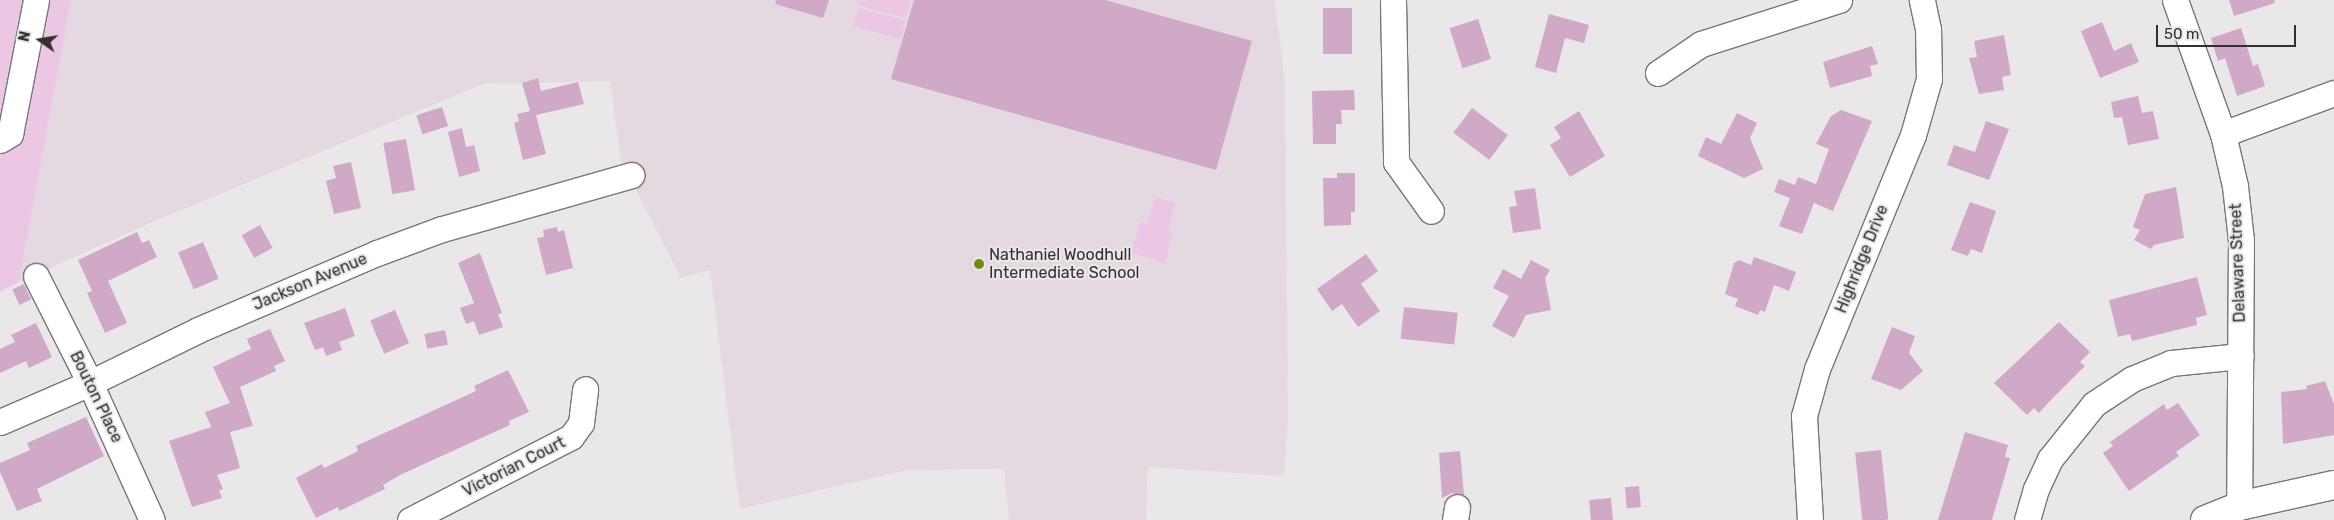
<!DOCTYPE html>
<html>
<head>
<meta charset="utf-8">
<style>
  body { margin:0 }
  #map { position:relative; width:2334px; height:520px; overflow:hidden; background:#eae7e9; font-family:Rubik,sans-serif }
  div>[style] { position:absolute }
  .built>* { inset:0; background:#e4d9e1 }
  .green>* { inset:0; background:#ecc7e3; transform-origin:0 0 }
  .building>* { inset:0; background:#d0a9c7; transform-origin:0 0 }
  .roads { filter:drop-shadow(1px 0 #797578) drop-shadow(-1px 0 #797578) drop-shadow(0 1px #797578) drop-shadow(0 -1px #797578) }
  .minor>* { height:25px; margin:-12.5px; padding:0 12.5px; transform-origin:12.5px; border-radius:12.5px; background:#fff }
  .major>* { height:28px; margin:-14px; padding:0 14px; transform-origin:14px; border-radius:14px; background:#fff }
  .dots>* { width:14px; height:14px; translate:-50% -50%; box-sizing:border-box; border:2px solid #eae7e9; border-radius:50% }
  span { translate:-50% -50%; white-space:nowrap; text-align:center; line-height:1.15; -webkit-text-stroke:4px #eae7e9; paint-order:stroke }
  .poi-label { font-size:16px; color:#313031 }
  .left { translate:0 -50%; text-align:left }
  .street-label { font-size:16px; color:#313031 }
  .north { position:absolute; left:15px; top:15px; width:50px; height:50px; -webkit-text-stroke:4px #eae7e9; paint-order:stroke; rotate:283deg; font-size:14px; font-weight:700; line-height:20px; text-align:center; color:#313031 }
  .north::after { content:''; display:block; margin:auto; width:18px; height:22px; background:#313031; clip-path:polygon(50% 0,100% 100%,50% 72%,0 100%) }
  .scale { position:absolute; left:2156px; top:25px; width:140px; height:22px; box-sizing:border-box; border:2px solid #313031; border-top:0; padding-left:6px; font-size:15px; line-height:18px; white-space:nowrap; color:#313031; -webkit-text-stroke:4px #eae7e9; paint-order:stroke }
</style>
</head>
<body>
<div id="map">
  <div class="built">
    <i style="clip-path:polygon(71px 0,1275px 0,1285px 83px,1288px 414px,1284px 476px,1148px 467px,1146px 520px,1009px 520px,1004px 469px,907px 470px,740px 509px,710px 270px,681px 278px,621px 161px,610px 81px,483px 84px,146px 225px,19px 282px)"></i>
  </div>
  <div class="green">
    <i style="clip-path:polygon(0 0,71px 0,19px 282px,0 292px)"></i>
    <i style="clip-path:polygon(860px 0,911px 0,906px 18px,858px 5px)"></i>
    <i style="left:858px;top:8px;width:49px;height:19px;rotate:15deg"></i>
    <i style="clip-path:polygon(1155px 197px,1175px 203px,1168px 230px,1173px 232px,1165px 263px,1131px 253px,1140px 222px,1147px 224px)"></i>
  </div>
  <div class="building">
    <i style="clip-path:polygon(776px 0,829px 0,823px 18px,775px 4px)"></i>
    <i style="clip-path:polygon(914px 0,1105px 0,1252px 41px,1216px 170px,891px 79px)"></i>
    <i style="clip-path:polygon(2229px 0,2274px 0,2275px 3px,2234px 16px)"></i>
    <i style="left:1352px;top:8px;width:46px;height:29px;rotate:90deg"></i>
    <i style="clip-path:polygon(1549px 14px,1589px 25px,1584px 43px,1565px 38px,1556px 73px,1535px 67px)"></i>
    <i style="left:1478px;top:19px;width:42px;height:30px;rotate:72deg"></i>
    <i style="clip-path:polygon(2102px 22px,2114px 51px,2131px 43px,2139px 62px,2100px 78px,2081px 31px)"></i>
    <i style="clip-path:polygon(2241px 28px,2253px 66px,2258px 64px,2265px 86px,2237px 96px,2225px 58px,2218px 61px,2211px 38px)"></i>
    <i style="clip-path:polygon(2004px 35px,2011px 75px,2002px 77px,2004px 90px,1979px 94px,1969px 58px,1977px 57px,1974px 41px)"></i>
    <i style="clip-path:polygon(1872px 46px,1878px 64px,1870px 66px,1872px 76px,1830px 88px,1823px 62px)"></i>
    <i style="clip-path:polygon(538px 78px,541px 91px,578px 82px,584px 104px,536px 115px,546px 154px,523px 160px,514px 123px,519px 121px,517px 114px,530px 111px,522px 83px)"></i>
    <i style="clip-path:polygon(1354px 90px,1355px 110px,1341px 110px,1342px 124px,1336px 124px,1336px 144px,1313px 144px,1312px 91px)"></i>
    <i style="clip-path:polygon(2138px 96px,2142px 113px,2153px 111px,2159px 139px,2128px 145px,2122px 117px,2114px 118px,2111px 102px)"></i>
    <i style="left:442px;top:107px;width:20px;height:27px;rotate:72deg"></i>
    <i style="left:1472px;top:108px;width:45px;height:31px;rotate:37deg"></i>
    <i style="clip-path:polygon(1841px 110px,1872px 121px,1833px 211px,1814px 203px,1802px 234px,1779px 226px,1790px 198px,1774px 192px,1779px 179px,1795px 185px,1798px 177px,1816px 184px,1829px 149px,1816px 144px,1831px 116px)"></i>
    <i style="clip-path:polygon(1579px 111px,1605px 156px,1570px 177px,1550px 145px,1561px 138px,1554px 127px)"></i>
    <i style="clip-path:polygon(1737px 113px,1757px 123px,1750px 138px,1763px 169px,1744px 178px,1698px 156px,1706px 137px,1721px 144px)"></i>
    <i style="clip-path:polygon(1986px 121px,2009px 129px,1989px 180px,1947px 165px,1954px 145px,1975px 152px)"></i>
    <i style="clip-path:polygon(462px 128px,466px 147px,474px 145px,480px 171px,459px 177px,448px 132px)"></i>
    <i style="left:406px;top:139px;width:52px;height:23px;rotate:80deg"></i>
    <i style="clip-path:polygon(351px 162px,361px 208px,334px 214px,326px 181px,336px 178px,333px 166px)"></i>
    <i style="clip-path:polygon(1337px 173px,1355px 173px,1355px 212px,1351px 212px,1351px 225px,1324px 226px,1323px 178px,1337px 178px)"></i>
    <i style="clip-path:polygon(2176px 187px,2184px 238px,2154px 245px,2151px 249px,2134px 240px,2140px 230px,2133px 227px,2145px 194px)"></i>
    <i style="clip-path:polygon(1535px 188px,1541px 229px,1513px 233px,1509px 207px,1517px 206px,1514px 191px)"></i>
    <i style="clip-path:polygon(1970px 202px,1996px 211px,1982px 253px,1971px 249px,1968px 256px,1951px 250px)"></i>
    <i style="left:260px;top:225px;width:26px;height:21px;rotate:61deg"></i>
    <i style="clip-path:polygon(557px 227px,558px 232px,564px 230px,573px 268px,546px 275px,537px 238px,544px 237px,543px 230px)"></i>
    <i style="clip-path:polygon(137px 232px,142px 243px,149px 240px,157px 257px,108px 281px,127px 323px,105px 333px,87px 293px,92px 291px,78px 260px)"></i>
    <i style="left:203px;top:242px;width:40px;height:27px;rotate:67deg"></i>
    <i style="clip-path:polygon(480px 253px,502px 313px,498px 314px,503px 327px,479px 335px,474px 321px,466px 324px,460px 308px,474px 303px,458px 263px)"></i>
    <i style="clip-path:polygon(1366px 254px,1378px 271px,1361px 284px,1380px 311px,1358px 327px,1342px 304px,1332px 311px,1317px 289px)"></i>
    <i style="clip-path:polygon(1754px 257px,1796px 272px,1789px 291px,1774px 285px,1765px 312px,1760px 310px,1758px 315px,1735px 306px,1738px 299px,1725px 294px,1734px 263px,1739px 260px,1751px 265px)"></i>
    <i style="clip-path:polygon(1531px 260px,1550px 270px,1545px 278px,1551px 310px,1526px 315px,1514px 338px,1492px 326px,1509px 296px,1493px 288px,1503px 269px,1521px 279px)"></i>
    <i style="clip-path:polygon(2197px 277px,2207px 315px,2196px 318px,2197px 325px,2132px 341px,2130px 334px,2118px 337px,2109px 300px)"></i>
    <i style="left:24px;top:284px;width:17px;height:13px;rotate:65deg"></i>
    <i style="left:1404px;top:307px;width:54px;height:32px;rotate:6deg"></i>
    <i style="clip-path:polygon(345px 308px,355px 336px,339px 342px,342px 350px,326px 356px,323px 347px,315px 350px,304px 323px)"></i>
    <i style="left:395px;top:310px;width:36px;height:27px;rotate:67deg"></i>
    <i style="clip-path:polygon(2059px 322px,2090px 352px,2080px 362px,2085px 366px,2048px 403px,2039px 413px,2034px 408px,2027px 415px,1994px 383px)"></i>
    <i style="clip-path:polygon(36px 323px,52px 357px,29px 368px,26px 361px,0 373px,0 349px,15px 342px,11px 335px)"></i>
    <i style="clip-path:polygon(1892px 327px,1915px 336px,1909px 353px,1923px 371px,1901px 390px,1871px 379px)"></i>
    <i style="clip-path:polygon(270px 329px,285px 361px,274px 366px,276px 371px,240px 387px,253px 426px,230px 432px,240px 468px,217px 475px,223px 489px,219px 490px,222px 498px,192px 507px,169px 441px,211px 427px,205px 412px,230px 403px,213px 367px,251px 349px,247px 339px)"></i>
    <i style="left:445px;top:330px;width:15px;height:21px;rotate:79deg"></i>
    <i style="clip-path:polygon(508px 370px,529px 412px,509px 421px,510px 425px,402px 474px,383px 485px,385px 489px,356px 503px,339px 511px,338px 507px,316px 518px,296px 478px,322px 464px,324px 468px,358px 451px,356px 446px,476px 391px,474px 386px)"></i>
    <i style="clip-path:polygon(2325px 381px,2334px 404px,2334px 435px,2283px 444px,2281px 392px,2307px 389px,2306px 386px)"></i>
    <i style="clip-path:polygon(2178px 403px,2200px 435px,2176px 452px,2179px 456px,2129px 491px,2103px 453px,2113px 446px,2110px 442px,2164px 404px,2167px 410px)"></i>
    <i style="clip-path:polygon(86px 417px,104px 456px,37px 489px,42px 501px,17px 511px,0 472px,0 463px,30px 450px,27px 443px)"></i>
    <i style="clip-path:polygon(1965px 432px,2008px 445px,2005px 457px,2010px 458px,1992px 520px,1938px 520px)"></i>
    <i style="left:1881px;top:450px;width:70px;height:26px;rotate:84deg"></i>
    <i style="clip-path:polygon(1460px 451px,1464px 495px,1452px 493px,1442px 498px,1439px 453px)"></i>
    <i style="left:1639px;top:486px;width:21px;height:14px;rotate:85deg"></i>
    <i style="left:1611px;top:498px;width:22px;height:22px;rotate:85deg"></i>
  </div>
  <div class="roads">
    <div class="minor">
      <i style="left:1393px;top:0;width:162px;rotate:88.9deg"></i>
      <i style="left:1396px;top:162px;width:60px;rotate:54.5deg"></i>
      <i style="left:2175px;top:0;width:142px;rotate:70.3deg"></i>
      <i style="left:2223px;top:134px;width:53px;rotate:77deg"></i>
      <i style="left:2235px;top:186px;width:54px;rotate:83.7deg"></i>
      <i style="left:2241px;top:240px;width:266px;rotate:90.4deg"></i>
      <i style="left:1658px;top:73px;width:52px;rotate:-34deg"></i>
      <i style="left:1701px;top:44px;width:145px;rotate:-17.7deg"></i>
      <i style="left:2223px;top:134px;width:118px;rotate:-20.3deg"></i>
      <i style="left:0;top:140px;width:12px;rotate:-31deg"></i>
      <i style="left:10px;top:134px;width:136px;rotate:-79deg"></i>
      <i style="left:36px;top:276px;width:120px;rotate:63.2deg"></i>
      <i style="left:90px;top:383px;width:150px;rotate:65.7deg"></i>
      <i style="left:0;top:422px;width:98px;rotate:-23.4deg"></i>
      <i style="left:90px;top:383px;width:120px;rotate:-26.1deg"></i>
      <i style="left:198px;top:330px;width:195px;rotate:-23.3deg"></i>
      <i style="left:377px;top:253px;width:69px;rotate:-20.3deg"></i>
      <i style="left:442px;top:229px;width:197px;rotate:-15.9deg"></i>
      <i style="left:410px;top:520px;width:181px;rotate:-27.3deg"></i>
      <i style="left:571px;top:437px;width:17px;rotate:-54deg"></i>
      <i style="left:581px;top:423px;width:34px;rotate:-83deg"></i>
      <i style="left:1455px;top:520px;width:13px;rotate:-81deg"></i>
      <i style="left:1810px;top:520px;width:104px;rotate:-93.3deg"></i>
      <i style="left:1804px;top:416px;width:49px;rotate:-74.5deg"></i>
      <i style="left:1817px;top:369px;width:253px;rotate:-67.7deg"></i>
      <i style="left:1913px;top:135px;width:58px;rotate:-74.1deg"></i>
      <i style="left:1929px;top:79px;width:50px;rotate:-91.1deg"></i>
      <i style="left:1928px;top:29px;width:30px;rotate:-102deg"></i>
      <i style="left:2027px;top:520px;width:32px;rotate:-74deg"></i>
      <i style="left:2036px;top:489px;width:33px;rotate:-65deg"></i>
      <i style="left:2050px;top:459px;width:70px;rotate:-51.3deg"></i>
      <i style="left:2094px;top:404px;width:45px;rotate:-33.3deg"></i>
      <i style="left:2132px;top:379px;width:42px;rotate:-22.3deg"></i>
      <i style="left:2171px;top:363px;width:70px;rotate:-5.7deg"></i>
    </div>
    <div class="major">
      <i style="left:2205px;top:520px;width:37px;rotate:-22deg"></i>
      <i style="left:2239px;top:506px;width:97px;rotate:-12.5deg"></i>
    </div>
  </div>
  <div class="dots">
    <i style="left:979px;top:264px;background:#6c8d10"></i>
  </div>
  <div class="poi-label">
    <span class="left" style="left:989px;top:264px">Nathaniel Woodhull<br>Intermediate School</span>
  </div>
  <div class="street-label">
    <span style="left:1862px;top:259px;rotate:-68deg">Highridge Drive</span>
    <span style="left:2238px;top:263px;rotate:-92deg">Delaware Street</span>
    <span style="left:310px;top:282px;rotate:-23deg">Jackson Avenue</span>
    <span style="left:96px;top:397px;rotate:64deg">Bouton Place</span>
    <span style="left:514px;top:467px;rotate:-27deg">Victorian Court</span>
  </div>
  <div class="north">N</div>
  <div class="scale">50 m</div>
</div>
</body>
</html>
